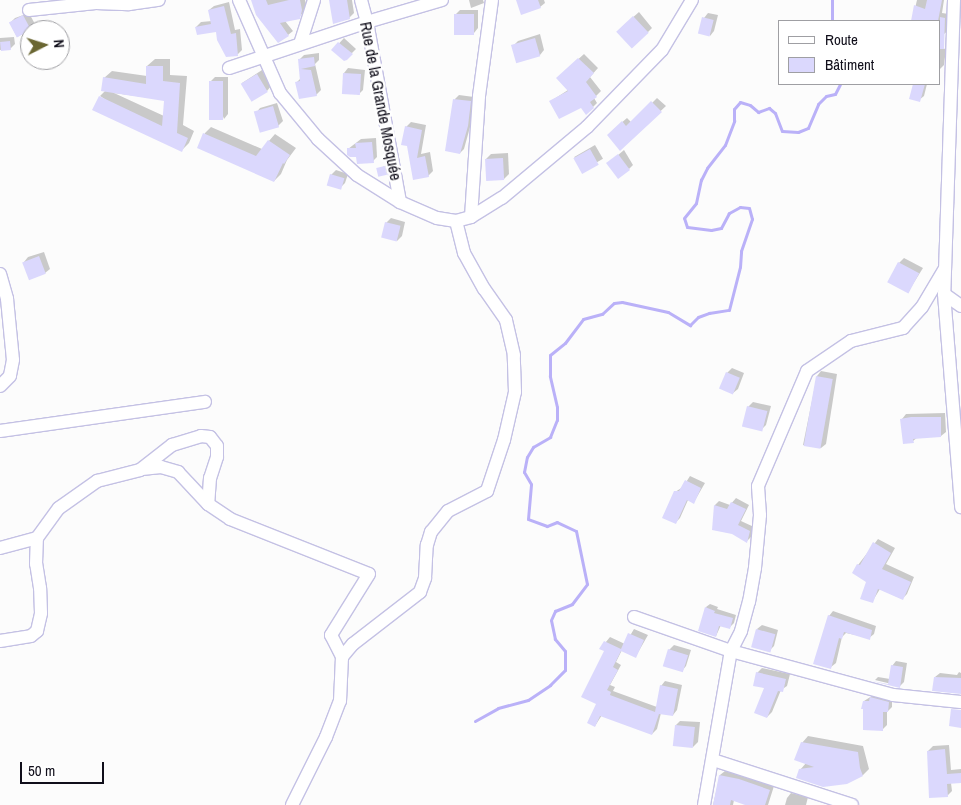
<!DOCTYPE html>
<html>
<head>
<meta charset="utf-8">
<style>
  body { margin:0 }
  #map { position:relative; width:961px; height:805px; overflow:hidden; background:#fcfcfc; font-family:"Archivo Narrow",sans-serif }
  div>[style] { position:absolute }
  .shadow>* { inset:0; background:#0003; transform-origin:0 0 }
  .stream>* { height:3px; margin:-1.5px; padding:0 1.5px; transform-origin:1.5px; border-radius:1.5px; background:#bab1f8 }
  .building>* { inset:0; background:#dbd8fd; transform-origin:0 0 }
  .roads { filter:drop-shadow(1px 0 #c4c1e4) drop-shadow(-1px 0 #c4c1e4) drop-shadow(0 1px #c4c1e4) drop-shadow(0 -1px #c4c1e4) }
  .minor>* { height:12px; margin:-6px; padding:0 6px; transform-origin:6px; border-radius:6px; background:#fff }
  span { translate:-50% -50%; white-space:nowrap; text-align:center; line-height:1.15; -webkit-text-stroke:5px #fff; paint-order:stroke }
  .street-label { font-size:16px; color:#100e1a }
  .legend { position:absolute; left:778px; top:20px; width:162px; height:65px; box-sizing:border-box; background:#fff; border:1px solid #9f9fa3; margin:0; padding:6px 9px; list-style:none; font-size:15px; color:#100e1a }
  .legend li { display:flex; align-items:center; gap:10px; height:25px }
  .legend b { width:25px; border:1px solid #9f9fa3 }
  .north { position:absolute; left:20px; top:20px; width:50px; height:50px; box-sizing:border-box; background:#fff; border:1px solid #9f9fa3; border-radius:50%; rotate:85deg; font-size:14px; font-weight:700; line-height:20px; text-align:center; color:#100e1a }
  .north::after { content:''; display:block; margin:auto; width:18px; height:22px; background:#6a6632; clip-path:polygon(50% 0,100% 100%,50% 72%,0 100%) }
  .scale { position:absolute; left:20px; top:762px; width:84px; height:22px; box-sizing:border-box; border:2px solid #100e1a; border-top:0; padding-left:6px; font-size:15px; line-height:18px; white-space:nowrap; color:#100e1a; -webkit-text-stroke:4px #fff; paint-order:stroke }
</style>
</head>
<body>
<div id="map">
  <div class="shadow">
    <i style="clip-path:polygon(252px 0,305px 0,306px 4px,303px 13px,299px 17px,285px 21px,293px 31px,288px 35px)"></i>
    <i style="clip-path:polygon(330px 0,352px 0,354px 13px,349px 18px)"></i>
    <i style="clip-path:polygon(469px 0,483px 0,484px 3px,471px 8px)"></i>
    <i style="clip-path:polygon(518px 0,544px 0,545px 3px,540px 7px)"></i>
    <i style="clip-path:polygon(917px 0,944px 0,942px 13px,949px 14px,948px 31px,944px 34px,940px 33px,940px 21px,912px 21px)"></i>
    <i style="clip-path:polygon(229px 2px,235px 30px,240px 29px,242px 50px,238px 54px,227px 56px,217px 30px,196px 27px,201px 22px,212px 21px,209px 10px,214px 6px)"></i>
    <i style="clip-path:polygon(460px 10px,478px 10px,478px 28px,474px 33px,455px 15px)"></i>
    <i style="clip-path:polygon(639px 12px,652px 28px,648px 32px,622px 27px)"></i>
    <i style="clip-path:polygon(29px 13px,36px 26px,17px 37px,10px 23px,15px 18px)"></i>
    <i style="clip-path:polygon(708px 13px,718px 15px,714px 31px,710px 36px,704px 18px)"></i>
    <i style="clip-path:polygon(540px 34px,544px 50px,540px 55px,518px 62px,513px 46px,518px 41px)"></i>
    <i style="clip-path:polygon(14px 37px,15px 44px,10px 49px,0 50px,0 38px)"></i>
    <i style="clip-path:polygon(344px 38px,356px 49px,352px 53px,333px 50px)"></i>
    <i style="clip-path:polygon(940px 48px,946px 49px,944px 65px,940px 69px)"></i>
    <i style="clip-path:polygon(319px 53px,319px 60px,315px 64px,321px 90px,316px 95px,297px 82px,301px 78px,300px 59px,304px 55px)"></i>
    <i style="clip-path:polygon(584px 54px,598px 68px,590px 77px,601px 91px,594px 98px,597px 103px,593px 107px,551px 101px,568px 90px,562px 74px)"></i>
    <i style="clip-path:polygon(evenodd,155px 59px,170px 59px,170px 75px,187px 76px,183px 125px,194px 131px,189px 143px,182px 150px,100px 96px,105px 91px,104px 78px,112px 71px,147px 76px,147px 66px,155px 59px,114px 93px,165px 100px,164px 116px,114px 93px)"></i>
    <i style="clip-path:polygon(348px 68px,365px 70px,363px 90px,358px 95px,344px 73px)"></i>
    <i style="clip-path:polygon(262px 70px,271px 86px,267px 91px,242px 83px)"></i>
    <i style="clip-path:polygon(215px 77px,228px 77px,228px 114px,224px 119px,210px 82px)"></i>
    <i style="clip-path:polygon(914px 84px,927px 84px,924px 96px,919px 100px,910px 98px)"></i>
    <i style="clip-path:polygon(459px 95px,474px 97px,472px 120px,464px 149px,460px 153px,446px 150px,455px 99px)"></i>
    <i style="clip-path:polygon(657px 98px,666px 106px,620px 149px,613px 130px,627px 118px,632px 123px)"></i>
    <i style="clip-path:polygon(277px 103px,283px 121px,278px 126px,256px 113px,260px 108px)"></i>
    <i style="clip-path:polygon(411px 122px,426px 125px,421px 154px,430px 152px,433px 171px,428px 176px,414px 178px,406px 127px)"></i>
    <i style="clip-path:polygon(211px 127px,262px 149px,275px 134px,296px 148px,287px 160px,281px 174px,274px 181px,199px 147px,205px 133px)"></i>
    <i style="clip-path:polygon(376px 138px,377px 157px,373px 161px,357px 156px,348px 149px,361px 139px)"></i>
    <i style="left:595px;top:145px;width:16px;height:24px;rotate:60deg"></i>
    <i style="clip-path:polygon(624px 150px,633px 165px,629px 169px,611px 161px)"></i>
    <i style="clip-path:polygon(508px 153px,509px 174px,504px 179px,486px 159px,491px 154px)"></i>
    <i style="clip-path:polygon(387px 165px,388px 172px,386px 174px,378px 169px)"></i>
    <i style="clip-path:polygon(336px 170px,348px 174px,345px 183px,340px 188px,331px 175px)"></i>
    <i style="clip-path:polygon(391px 218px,405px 222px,402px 236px,397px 241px,386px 223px)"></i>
    <i style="clip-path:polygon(44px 252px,50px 269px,45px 273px,24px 262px,28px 257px)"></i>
    <i style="clip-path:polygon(904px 258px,923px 268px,908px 292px,899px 263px)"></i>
    <i style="clip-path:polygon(732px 368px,744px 373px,738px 389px,733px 393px,727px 373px)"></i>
    <i style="clip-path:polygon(821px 371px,837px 374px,826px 444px,821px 448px,803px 445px,817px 376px)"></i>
    <i style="clip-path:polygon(753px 402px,771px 406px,766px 425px,762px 429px,748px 407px)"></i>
    <i style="clip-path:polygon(945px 413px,946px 432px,941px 436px,918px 437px,913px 441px,902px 419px,906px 414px)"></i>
    <i style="clip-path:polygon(690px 476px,705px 483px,694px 502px,688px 500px,680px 518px,675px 523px,675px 492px,683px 487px)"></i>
    <i style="clip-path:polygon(736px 498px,749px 505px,741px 521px,754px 527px,751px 537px,747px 541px,733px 533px,714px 529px,715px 505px,719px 501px,730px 505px)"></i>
    <i style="clip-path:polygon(878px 539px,895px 548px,886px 564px,914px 577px,907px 594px,902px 599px,880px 589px,872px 602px,868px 582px,858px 565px)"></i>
    <i style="clip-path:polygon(710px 604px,718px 607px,717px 609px,736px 615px,734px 623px,730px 627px,721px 625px,716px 636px,706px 607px)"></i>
    <i style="clip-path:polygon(833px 611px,876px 626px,874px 634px,869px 638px,846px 633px,842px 637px,836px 663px,831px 667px,829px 616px)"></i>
    <i style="clip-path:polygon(762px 625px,778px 630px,774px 646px,769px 651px,757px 629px)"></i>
    <i style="clip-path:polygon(634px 629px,648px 635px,636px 656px,622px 650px,616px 662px,621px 665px,610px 685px,615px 687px,613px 691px,657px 707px,661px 686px,665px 681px,682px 685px,677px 710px,673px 715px,661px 713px,657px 729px,652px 734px,602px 715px,595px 726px,606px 651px,601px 648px,610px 637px,625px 644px)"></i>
    <i style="clip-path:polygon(674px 645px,691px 650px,686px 666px,682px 671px,669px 650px)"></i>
    <i style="clip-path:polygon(896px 661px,907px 663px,904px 682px,900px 686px,875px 680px,878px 677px,890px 679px,892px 666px)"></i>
    <i style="clip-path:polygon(762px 668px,790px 674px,787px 686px,781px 690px,772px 712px,767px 717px,765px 687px,757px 673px)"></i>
    <i style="clip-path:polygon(959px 672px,961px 673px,961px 693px,935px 677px,940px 673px,957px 675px)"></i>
    <i style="clip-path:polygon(875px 694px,892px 699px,892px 707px,887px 712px,887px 725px,883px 729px,864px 701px)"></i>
    <i style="clip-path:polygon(680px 721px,700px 722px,698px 742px,693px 747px,676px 725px)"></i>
    <i style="clip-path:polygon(808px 736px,863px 746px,869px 769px,863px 775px,800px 770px,806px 763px,802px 743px)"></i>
    <i style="clip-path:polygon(949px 745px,951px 770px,961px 769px,961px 782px,951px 783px,952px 791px,947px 796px,928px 751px,933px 746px)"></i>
    <i style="clip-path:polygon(725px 771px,774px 786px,768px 805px,749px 805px,734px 800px,733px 805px,713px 805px,720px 775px)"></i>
    <i style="clip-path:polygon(791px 793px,808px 797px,806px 805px,785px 805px,787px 798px)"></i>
  </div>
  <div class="stream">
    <i style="left:832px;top:0;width:21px;rotate:90deg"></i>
    <i style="left:475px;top:721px;width:26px;rotate:-29deg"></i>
    <i style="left:498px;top:708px;width:31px;rotate:-15deg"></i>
    <i style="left:528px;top:700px;width:27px;rotate:-34deg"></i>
    <i style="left:550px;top:685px;width:21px;rotate:-45deg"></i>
    <i style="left:565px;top:670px;width:19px;rotate:-90deg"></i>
    <i style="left:565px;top:651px;width:16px;rotate:-130deg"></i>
    <i style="left:555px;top:639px;width:19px;rotate:-102deg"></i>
    <i style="left:551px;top:620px;width:10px;rotate:-66deg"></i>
    <i style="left:555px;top:611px;width:18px;rotate:-22deg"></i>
    <i style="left:572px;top:604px;width:25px;rotate:-53deg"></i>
    <i style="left:587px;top:584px;width:54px;rotate:-101.7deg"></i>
    <i style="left:576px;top:531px;width:21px;rotate:-155deg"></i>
    <i style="left:557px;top:522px;width:11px;rotate:158deg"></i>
    <i style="left:547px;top:526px;width:20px;rotate:-160deg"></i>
    <i style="left:528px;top:519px;width:35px;rotate:-85deg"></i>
    <i style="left:531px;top:484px;width:14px;rotate:-120deg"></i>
    <i style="left:524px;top:472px;width:15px;rotate:-79deg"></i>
    <i style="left:527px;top:457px;width:12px;rotate:-59deg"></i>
    <i style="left:533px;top:447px;width:20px;rotate:-30deg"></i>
    <i style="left:550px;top:437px;width:18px;rotate:-68deg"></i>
    <i style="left:557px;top:420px;width:13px;rotate:-90deg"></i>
    <i style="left:557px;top:407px;width:32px;rotate:-103deg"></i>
    <i style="left:550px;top:376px;width:21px;rotate:-90deg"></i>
    <i style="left:550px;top:355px;width:19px;rotate:-39deg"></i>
    <i style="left:565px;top:343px;width:30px;rotate:-53deg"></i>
    <i style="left:583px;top:319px;width:20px;rotate:-15deg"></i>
    <i style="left:602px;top:314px;width:16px;rotate:-43deg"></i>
    <i style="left:614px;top:303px;width:8px;rotate:-7deg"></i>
    <i style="left:622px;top:302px;width:47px;rotate:12.3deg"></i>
    <i style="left:668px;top:312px;width:26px;rotate:31deg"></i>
    <i style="left:690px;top:325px;width:11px;rotate:-45deg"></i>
    <i style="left:698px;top:317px;width:12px;rotate:-20deg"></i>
    <i style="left:709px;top:313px;width:20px;rotate:-9deg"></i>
    <i style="left:729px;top:310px;width:44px;rotate:-75.7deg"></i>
    <i style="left:740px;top:267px;width:16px;rotate:-86deg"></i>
    <i style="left:741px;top:251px;width:34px;rotate:-71deg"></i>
    <i style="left:752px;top:219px;width:11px;rotate:-105deg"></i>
    <i style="left:749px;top:208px;width:9px;rotate:-174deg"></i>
    <i style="left:740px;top:207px;width:13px;rotate:151deg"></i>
    <i style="left:729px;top:213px;width:17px;rotate:118deg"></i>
    <i style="left:721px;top:228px;width:10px;rotate:169deg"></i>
    <i style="left:711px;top:230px;width:24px;rotate:-173deg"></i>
    <i style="left:687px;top:227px;width:9px;rotate:-108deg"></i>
    <i style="left:684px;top:218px;width:19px;rotate:-51deg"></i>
    <i style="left:696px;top:203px;width:24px;rotate:-78deg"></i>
    <i style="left:701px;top:180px;width:13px;rotate:-63deg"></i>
    <i style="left:707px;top:168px;width:29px;rotate:-52deg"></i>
    <i style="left:725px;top:145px;width:26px;rotate:-69deg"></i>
    <i style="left:734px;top:121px;width:12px;rotate:-90deg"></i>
    <i style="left:734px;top:109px;width:9px;rotate:-49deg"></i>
    <i style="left:740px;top:102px;width:10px;rotate:17deg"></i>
    <i style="left:750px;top:105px;width:11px;rotate:41deg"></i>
    <i style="left:758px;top:112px;width:12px;rotate:-20deg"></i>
    <i style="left:769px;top:108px;width:8px;rotate:40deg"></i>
    <i style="left:775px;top:113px;width:19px;rotate:69deg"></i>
    <i style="left:782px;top:131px;width:16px;rotate:4deg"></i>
    <i style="left:798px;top:132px;width:11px;rotate:-22deg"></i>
    <i style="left:808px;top:128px;width:26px;rotate:-67deg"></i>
    <i style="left:818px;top:104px;width:11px;rotate:-45deg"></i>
    <i style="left:826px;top:96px;width:9px;rotate:-13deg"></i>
    <i style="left:835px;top:94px;width:11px;rotate:-63deg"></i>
  </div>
  <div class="building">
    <i style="clip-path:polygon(251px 0,266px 0,268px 5px,289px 0,300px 0,302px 10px,300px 19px,280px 23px,289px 36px,278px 43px,256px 15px)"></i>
    <i style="clip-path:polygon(329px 0,347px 0,350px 19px,333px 24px)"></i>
    <i style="clip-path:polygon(516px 0,538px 0,541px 8px,521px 15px)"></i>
    <i style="clip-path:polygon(927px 0,942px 0,938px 21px,911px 21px,914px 5px,925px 9px)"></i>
    <i style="clip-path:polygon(224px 6px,231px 34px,236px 33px,238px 56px,226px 57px,217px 40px,216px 32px,197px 35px,195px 27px,211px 24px,208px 10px)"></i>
    <i style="left:454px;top:14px;width:20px;height:21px"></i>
    <i style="left:23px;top:15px;width:17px;height:16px;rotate:62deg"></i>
    <i style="left:633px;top:16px;width:23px;height:23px;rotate:47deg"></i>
    <i style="left:702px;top:17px;width:12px;height:17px;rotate:14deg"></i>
    <i style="clip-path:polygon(940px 17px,945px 18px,944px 49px,940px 49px)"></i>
    <i style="left:535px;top:38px;width:19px;height:25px;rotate:74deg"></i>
    <i style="left:10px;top:41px;width:9px;height:10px;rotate:84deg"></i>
    <i style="clip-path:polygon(338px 42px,353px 54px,347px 60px,344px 61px,331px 50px)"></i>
    <i style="clip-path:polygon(314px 57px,315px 66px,301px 69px,311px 70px,317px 96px,299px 99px,295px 82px,300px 81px,298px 59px)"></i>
    <i style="clip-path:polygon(578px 58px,594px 73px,586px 82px,597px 97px,590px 102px,594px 108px,586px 115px,581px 108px,559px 119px,549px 101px,568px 91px,556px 78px)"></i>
    <i style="clip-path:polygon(146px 66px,163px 66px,163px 81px,180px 83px,177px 133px,188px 138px,182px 152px,92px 110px,99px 96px,162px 126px,164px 101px,101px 91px,103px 77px,146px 84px)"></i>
    <i style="left:343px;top:73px;width:18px;height:21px;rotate:3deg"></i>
    <i style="left:257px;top:74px;width:21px;height:19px;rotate:59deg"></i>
    <i style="left:209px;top:81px;width:14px;height:39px"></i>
    <i style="clip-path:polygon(913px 84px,925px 84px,920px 102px,909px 99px)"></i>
    <i style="clip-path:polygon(453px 99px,471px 101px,468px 126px,460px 154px,445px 151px)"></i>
    <i style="clip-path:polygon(651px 101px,662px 112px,620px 151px,607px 135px,622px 121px,626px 126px)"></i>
    <i style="left:273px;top:106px;width:22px;height:20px;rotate:74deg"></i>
    <i style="clip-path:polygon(405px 126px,422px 130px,417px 158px,425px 156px,429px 177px,413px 180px,407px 146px,401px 145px)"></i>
    <i style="clip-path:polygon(203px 133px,256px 156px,268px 140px,290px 155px,284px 164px,283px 163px,274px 182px,197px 148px)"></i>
    <i style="clip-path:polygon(372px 142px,374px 163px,357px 164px,356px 157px,350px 157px,347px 155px,347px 148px,356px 148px,355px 143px)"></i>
    <i style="left:590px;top:149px;width:18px;height:19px;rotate:61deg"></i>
    <i style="left:618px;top:154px;width:20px;height:15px;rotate:53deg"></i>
    <i style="left:503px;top:158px;width:22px;height:18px;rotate:87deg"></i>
    <i style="left:385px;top:166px;width:9px;height:9px;rotate:77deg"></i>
    <i style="left:330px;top:174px;width:15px;height:12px;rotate:16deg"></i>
    <i style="left:385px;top:222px;width:16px;height:16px;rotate:14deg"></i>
    <i style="left:39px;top:256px;width:19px;height:18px;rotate:69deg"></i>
    <i style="left:898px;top:262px;width:24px;height:23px;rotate:28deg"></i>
    <i style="left:726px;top:372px;width:15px;height:18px;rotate:23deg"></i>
    <i style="left:816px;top:376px;width:17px;height:71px;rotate:10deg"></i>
    <i style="left:747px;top:406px;width:21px;height:21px;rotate:14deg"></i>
    <i style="clip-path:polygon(911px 417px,941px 417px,941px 437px,913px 439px,914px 443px,903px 444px,900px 419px)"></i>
    <i style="clip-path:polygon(685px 480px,701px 488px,694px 504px,687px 500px,676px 524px,662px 518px,674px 491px,679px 491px)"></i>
    <i style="clip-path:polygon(731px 502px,746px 509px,738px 525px,750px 531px,747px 543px,732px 534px,712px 530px,714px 505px,727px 509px)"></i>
    <i style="clip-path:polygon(873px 542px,891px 553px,882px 569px,911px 582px,903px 600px,878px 589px,873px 603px,860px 599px,866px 582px,852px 573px,857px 564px,860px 565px)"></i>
    <i style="clip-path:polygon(705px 607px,715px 611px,714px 613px,733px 618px,730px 629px,719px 626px,716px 637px,698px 631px)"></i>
    <i style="clip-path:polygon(828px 615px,872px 630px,870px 640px,844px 632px,842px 639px,839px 638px,831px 669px,813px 664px)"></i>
    <i style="left:756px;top:629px;width:20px;height:19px;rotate:15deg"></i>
    <i style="clip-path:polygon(628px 633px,644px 640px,636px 658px,621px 651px,613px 667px,618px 670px,607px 690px,611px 692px,610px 695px,655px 712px,660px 685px,678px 689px,673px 716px,659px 714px,652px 735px,600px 716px,595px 727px,587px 723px,596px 704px,581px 697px,604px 651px,599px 649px,604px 641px,621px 649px)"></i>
    <i style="left:668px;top:649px;width:21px;height:18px;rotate:17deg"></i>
    <i style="clip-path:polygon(891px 665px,903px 667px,900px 688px,872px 681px,888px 684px)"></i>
    <i style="clip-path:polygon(756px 672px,786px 679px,783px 692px,778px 691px,767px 718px,754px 713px,764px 688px,753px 686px)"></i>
    <i style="clip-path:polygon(934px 677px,961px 678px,961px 694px,932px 691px)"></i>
    <i style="clip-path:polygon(870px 697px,889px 702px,888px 712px,883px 712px,883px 731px,863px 730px,863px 709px,861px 709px,863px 701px,869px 701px)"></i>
    <i style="clip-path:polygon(951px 709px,961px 710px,961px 728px,949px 726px)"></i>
    <i style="left:675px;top:725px;width:20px;height:21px;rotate:6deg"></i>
    <i style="clip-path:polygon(801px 742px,858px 752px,860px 768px,863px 776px,847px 784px,823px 787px,796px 778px,799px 769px,814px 767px,794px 760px)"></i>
    <i style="clip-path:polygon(945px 749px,947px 774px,961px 773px,961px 783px,947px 784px,948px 797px,929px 798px,927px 751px)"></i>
    <i style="clip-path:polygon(719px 775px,739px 779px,770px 790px,765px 805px,745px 805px,731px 800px,730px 805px,713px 805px)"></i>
  </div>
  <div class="roads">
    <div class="minor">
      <i style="left:239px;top:0;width:102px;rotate:66.2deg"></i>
      <i style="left:280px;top:93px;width:60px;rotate:50.4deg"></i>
      <i style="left:318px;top:139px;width:53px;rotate:42.7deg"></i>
      <i style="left:357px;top:175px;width:51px;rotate:32.1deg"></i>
      <i style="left:400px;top:202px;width:40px;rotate:23.4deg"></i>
      <i style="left:437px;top:218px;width:19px;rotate:9deg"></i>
      <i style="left:456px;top:221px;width:16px;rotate:-15deg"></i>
      <i style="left:471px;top:217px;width:36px;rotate:-32deg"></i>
      <i style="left:502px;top:198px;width:111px;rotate:-39.9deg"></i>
      <i style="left:587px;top:127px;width:107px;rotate:-45.8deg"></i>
      <i style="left:662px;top:50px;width:58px;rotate:-59deg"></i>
      <i style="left:361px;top:0;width:23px;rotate:75deg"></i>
      <i style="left:367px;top:22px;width:183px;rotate:79.6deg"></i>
      <i style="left:954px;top:0;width:294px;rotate:91.9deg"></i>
      <i style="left:944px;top:294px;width:214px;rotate:85.4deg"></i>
      <i style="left:29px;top:10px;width:67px;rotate:-6deg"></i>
      <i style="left:96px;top:3px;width:33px;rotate:2deg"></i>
      <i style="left:129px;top:4px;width:30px;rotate:-8deg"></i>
      <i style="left:300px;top:44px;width:46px;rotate:-72.3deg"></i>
      <i style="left:229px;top:68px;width:145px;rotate:-18.4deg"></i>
      <i style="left:367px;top:22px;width:78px;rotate:-16.3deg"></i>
      <i style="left:471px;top:217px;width:121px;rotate:-86.2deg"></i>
      <i style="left:479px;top:96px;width:97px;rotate:-82.3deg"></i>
      <i style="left:0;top:274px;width:26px;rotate:74deg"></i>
      <i style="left:7px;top:299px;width:61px;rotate:84.4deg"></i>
      <i style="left:13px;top:360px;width:16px;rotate:101deg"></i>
      <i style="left:10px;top:376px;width:14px;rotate:135deg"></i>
      <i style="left:944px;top:294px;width:21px;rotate:35deg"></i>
      <i style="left:0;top:431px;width:207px;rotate:-8.1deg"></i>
      <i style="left:142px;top:469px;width:19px;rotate:-6deg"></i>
      <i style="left:161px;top:467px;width:18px;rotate:16deg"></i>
      <i style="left:178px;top:472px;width:44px;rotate:46.8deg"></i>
      <i style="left:0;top:548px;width:38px;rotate:-15deg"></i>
      <i style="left:634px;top:617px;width:103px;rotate:19.3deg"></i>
      <i style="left:731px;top:651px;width:168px;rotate:15.2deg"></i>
      <i style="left:893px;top:695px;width:68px;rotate:5.9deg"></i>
      <i style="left:0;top:641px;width:31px;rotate:-9deg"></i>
      <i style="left:31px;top:636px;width:8px;rotate:-40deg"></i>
      <i style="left:37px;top:631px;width:18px;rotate:-77deg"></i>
      <i style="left:41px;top:613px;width:25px;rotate:-92deg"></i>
      <i style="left:40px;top:588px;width:24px;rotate:-99deg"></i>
      <i style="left:36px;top:564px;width:26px;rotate:-88deg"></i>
      <i style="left:37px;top:538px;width:37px;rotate:-54deg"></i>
      <i style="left:59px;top:508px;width:47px;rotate:-35.4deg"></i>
      <i style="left:97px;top:481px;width:44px;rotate:-14.3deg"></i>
      <i style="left:140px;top:470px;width:41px;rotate:-38deg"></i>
      <i style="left:172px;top:445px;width:30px;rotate:-17deg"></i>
      <i style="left:201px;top:436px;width:9px;rotate:6deg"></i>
      <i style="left:210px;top:437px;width:11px;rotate:52deg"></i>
      <i style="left:217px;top:446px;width:11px;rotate:90deg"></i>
      <i style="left:217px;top:457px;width:22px;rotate:108deg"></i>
      <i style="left:210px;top:478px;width:26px;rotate:94deg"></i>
      <i style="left:208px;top:504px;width:27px;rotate:34deg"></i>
      <i style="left:230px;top:519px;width:149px;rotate:21.6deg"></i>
      <i style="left:369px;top:574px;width:72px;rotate:121.9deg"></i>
      <i style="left:331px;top:635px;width:25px;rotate:63deg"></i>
      <i style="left:342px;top:657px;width:17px;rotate:-50deg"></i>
      <i style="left:353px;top:644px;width:85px;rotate:-37.8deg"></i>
      <i style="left:420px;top:592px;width:15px;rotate:-70deg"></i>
      <i style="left:425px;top:578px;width:33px;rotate:-87deg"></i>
      <i style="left:427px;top:545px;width:14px;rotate:-73deg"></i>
      <i style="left:431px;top:532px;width:27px;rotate:-51deg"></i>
      <i style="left:448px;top:511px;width:44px;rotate:-27.1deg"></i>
      <i style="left:487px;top:491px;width:54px;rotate:-71.6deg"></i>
      <i style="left:504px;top:440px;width:49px;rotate:-77.1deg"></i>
      <i style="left:515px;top:392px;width:37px;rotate:-92deg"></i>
      <i style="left:514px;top:355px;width:36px;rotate:-103deg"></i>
      <i style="left:506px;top:320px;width:38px;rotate:-125deg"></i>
      <i style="left:484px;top:289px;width:41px;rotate:-119.1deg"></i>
      <i style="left:464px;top:253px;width:33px;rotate:-104deg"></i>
      <i style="left:713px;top:760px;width:146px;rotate:17.9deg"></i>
      <i style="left:292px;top:805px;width:76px;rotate:-63.4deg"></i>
      <i style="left:326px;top:737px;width:39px;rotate:-69deg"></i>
      <i style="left:340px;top:701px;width:44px;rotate:-87.4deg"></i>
      <i style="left:704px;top:805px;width:156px;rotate:-80.1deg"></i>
      <i style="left:731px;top:651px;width:22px;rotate:-63deg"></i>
      <i style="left:741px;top:631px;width:30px;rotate:-75deg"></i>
      <i style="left:749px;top:602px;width:35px;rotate:-80deg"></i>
      <i style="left:755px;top:568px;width:53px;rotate:-84.6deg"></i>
      <i style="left:760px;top:515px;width:29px;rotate:-94deg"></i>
      <i style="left:758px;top:486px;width:125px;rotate:-66.9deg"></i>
      <i style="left:807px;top:371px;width:53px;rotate:-34.3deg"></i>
      <i style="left:851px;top:341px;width:54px;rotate:-14deg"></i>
      <i style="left:903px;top:328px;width:28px;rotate:-48deg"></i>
      <i style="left:922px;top:307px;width:43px;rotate:-59.3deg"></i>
    </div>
  </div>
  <div class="street-label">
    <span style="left:381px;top:101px;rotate:79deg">Rue de la Grande Mosquée</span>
  </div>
  <ul class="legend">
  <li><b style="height:6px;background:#fff"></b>Route</li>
  <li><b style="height:14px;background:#dbd8fd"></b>Bâtiment</li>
  </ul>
  <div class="north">N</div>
  <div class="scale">50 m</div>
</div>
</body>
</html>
